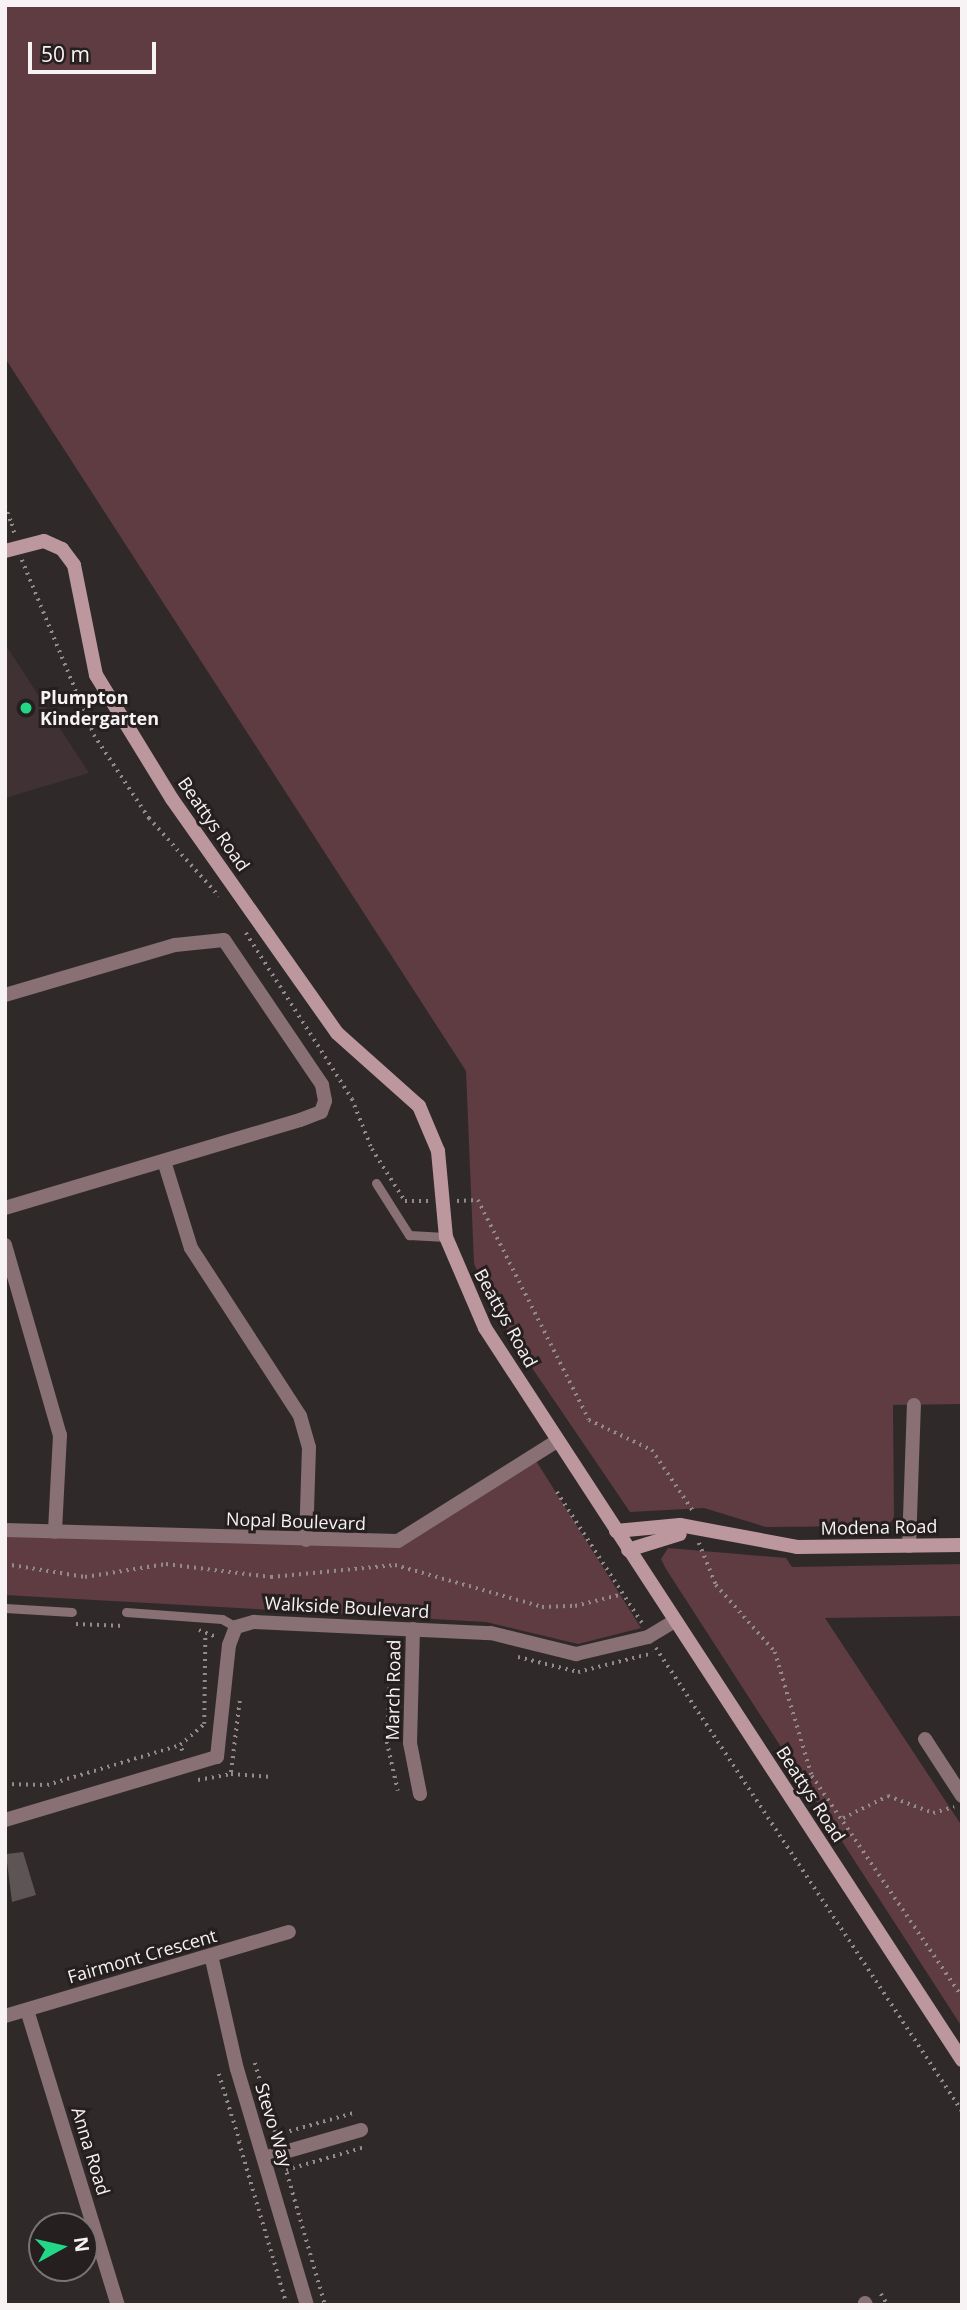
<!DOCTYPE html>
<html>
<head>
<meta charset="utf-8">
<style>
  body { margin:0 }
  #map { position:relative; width:967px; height:2310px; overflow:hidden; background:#30292a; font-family:"Open Sans",sans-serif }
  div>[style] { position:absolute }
  .built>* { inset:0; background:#403234 }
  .green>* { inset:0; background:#5f3b42 }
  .building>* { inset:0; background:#5c5455 }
  .path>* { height:3.5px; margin-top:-1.75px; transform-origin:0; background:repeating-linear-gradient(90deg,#918b8c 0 2px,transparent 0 7px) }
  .lane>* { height:9px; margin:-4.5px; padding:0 4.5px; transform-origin:4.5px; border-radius:4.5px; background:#887074 }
  .street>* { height:14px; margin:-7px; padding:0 7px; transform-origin:7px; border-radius:7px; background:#887074 }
  .secondary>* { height:14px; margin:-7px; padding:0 7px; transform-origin:7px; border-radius:7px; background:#bc979e }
  .dots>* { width:19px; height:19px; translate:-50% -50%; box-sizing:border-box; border:4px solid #261f20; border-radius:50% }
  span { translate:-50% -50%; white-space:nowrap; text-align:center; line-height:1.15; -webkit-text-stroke:6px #261f20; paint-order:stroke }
  .poi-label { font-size:18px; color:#f7f2f3; font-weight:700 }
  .left { translate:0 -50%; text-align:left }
  .street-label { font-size:18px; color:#f7f2f3 }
  .frame { position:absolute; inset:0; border:7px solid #f7f2f3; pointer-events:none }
  .north { position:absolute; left:28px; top:2212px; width:70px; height:70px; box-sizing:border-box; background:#261f20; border:2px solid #7a7374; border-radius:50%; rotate:82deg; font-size:19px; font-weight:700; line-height:28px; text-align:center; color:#f7f2f3 }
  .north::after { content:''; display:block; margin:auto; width:24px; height:32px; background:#22d887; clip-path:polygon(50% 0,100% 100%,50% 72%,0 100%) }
  .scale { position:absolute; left:28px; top:42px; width:128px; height:32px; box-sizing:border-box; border:4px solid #f7f2f3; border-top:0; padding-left:9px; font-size:21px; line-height:24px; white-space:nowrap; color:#f7f2f3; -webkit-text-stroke:5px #261f20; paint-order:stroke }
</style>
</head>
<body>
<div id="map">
  <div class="built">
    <i style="clip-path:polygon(5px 644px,89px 773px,5px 798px)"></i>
  </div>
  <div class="green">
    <i style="clip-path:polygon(5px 5px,962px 5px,962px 1404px,893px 1405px,894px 1518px,887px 1526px,766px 1527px,704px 1508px,630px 1512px,507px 1331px,474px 1264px,466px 1071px,5px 358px)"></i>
    <i style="clip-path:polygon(533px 1456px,641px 1628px,578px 1644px,486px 1622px,5px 1595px,5px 1530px,381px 1544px)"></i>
    <i style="clip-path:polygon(668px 1548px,786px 1558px,792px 1567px,962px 1564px,962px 1616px,825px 1618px,962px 1826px,962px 2027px,666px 1569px,661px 1559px)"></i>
  </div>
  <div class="building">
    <i style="clip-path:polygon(23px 1852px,36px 1895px,12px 1902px,6px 1854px)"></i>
  </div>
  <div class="path">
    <i style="left:5px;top:506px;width:19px;rotate:69deg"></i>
    <i style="left:5px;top:525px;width:7px;rotate:-8deg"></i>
    <i style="left:12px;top:524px;width:11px;rotate:75deg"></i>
    <i style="left:22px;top:560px;width:189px;rotate:67.6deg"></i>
    <i style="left:94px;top:735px;width:100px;rotate:56.5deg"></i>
    <i style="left:149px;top:818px;width:105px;rotate:48.1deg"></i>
    <i style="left:246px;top:933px;width:197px;rotate:57.4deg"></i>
    <i style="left:352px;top:1099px;width:54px;rotate:68.2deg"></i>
    <i style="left:372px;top:1149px;width:62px;rotate:57.6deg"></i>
    <i style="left:405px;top:1201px;width:23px"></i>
    <i style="left:457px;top:1201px;width:21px;rotate:-3deg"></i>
    <i style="left:478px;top:1200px;width:246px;rotate:63.2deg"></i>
    <i style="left:589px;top:1420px;width:70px;rotate:25.5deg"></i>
    <i style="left:652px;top:1450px;width:73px;rotate:56.1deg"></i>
    <i style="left:557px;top:1492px;width:156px;rotate:57deg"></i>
    <i style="left:699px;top:1543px;width:45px;rotate:68deg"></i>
    <i style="left:716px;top:1585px;width:89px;rotate:48.6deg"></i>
    <i style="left:775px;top:1652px;width:129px;rotate:73.4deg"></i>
    <i style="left:812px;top:1776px;width:267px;rotate:55.8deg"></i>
    <i style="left:5px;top:1564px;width:81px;rotate:9.2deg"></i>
    <i style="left:85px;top:1577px;width:82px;rotate:-9.1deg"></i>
    <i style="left:166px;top:1564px;width:106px;rotate:7.1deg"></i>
    <i style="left:271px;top:1577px;width:125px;rotate:-5.5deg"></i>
    <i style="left:395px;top:1565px;width:153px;rotate:15.9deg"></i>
    <i style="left:542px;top:1607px;width:33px;rotate:-2deg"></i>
    <i style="left:575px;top:1606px;width:49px;rotate:-14deg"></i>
    <i style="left:76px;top:1624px;width:49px;rotate:2.3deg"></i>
    <i style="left:199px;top:1630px;width:18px;rotate:22deg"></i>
    <i style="left:392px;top:1645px;width:97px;rotate:93deg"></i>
    <i style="left:387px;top:1742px;width:50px;rotate:77.3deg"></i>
    <i style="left:656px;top:1648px;width:555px;rotate:56.54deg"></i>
    <i style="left:518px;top:1657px;width:62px;rotate:14deg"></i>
    <i style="left:578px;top:1672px;width:77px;rotate:-14.2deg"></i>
    <i style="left:240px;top:1701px;width:74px;rotate:97deg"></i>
    <i style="left:231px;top:1774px;width:42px;rotate:4.1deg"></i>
    <i style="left:182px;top:1751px;width:6px;rotate:-108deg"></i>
    <i style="left:180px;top:1745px;width:32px;rotate:-41deg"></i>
    <i style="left:204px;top:1724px;width:87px;rotate:-89.3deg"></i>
    <i style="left:198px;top:1780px;width:34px;rotate:-10deg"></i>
    <i style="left:5px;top:1784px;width:42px;rotate:1.4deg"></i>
    <i style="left:47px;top:1785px;width:139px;rotate:-16.7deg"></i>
    <i style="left:843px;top:1818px;width:50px;rotate:-26.1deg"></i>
    <i style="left:888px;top:1796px;width:48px;rotate:20.7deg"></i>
    <i style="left:933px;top:1813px;width:22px;rotate:-16deg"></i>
    <i style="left:255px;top:2063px;width:78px;rotate:73.7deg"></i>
    <i style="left:219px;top:2074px;width:71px;rotate:72.8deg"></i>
    <i style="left:276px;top:2135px;width:81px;rotate:-15.8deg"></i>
    <i style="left:239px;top:2142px;width:170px;rotate:73.6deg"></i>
    <i style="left:285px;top:2166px;width:145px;rotate:73.9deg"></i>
    <i style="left:286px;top:2170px;width:82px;rotate:-16.2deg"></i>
    <i style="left:881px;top:2294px;width:13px;rotate:58deg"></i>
  </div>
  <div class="lane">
    <i style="left:376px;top:1183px;width:62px;rotate:57.6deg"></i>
    <i style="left:409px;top:1235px;width:37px;rotate:3deg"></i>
    <i style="left:5px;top:1608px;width:67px;rotate:3.4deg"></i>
    <i style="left:126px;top:1612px;width:96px;rotate:4.2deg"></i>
    <i style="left:222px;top:1619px;width:16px;rotate:30deg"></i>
  </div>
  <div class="street">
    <i style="left:5px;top:995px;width:177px;rotate:-16.4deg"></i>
    <i style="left:175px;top:945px;width:49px;rotate:-5.8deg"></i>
    <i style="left:224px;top:940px;width:175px;rotate:55.9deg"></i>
    <i style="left:322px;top:1085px;width:16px;rotate:79deg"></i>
    <i style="left:325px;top:1101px;width:12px;rotate:110deg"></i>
    <i style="left:321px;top:1112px;width:22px;rotate:159deg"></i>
    <i style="left:300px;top:1120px;width:308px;rotate:163.4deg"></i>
    <i style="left:164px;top:1161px;width:91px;rotate:72.8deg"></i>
    <i style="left:191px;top:1248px;width:200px;rotate:57deg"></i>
    <i style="left:300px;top:1416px;width:32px;rotate:74deg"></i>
    <i style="left:309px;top:1447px;width:93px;rotate:91.8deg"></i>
    <i style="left:5px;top:1245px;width:198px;rotate:73.9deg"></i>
    <i style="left:60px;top:1435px;width:97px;rotate:93deg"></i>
    <i style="left:5px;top:1530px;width:393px;rotate:1.6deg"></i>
    <i style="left:398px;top:1541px;width:188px;rotate:-32.2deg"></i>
    <i style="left:909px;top:1546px;width:141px;rotate:-88deg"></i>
    <i style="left:413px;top:1629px;width:114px;rotate:91.5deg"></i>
    <i style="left:410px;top:1743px;width:52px;rotate:78.9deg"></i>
    <i style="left:925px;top:1739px;width:68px;rotate:57deg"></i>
    <i style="left:5px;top:1820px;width:221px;rotate:-16.6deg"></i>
    <i style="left:217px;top:1757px;width:113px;rotate:-83.9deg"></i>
    <i style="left:229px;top:1645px;width:19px;rotate:-69deg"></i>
    <i style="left:236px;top:1627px;width:19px;rotate:-16deg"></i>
    <i style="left:254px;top:1622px;width:237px;rotate:2.7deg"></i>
    <i style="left:491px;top:1633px;width:88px;rotate:13.9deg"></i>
    <i style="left:576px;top:1654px;width:74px;rotate:-13.3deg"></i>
    <i style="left:648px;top:1637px;width:31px;rotate:-31deg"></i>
    <i style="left:211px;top:1955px;width:117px;rotate:77.2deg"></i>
    <i style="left:237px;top:2069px;width:246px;rotate:73.5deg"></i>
    <i style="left:27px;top:2010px;width:309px;rotate:72.9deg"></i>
    <i style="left:5px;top:2016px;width:296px;rotate:-16.5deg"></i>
    <i style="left:264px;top:2158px;width:101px;rotate:-16.1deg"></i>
    <i style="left:865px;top:2303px;width:2px;rotate:63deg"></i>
  </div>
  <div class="secondary">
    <i style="left:5px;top:551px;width:40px;rotate:-14.4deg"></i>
    <i style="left:44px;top:541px;width:20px;rotate:24deg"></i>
    <i style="left:62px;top:549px;width:20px;rotate:53deg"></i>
    <i style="left:74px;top:565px;width:112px;rotate:78.7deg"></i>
    <i style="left:96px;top:675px;width:145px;rotate:58.5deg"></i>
    <i style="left:172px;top:799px;width:286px;rotate:54.8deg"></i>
    <i style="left:337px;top:1033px;width:110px;rotate:41.7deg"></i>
    <i style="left:419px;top:1106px;width:49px;rotate:67.1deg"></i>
    <i style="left:438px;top:1151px;width:86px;rotate:84.7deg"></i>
    <i style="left:446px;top:1237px;width:99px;rotate:66.8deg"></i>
    <i style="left:485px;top:1328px;width:874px;rotate:56.91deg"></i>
    <i style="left:616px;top:1531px;width:64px;rotate:-5.4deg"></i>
    <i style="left:680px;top:1525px;width:119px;rotate:10.6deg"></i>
    <i style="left:797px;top:1547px;width:165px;rotate:-0.7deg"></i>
    <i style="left:628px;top:1550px;width:54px;rotate:-17.1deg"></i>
  </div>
  <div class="dots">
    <i style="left:26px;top:708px;background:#22d887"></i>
  </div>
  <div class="poi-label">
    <span class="left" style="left:40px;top:708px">Plumpton<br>Kindergarten</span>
  </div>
  <div class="street-label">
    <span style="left:214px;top:824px;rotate:55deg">Beattys Road</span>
    <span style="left:506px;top:1318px;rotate:61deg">Beattys Road</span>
    <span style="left:296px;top:1521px;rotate:2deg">Nopal Boulevard</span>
    <span style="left:879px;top:1527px;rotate:-1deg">Modena Road</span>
    <span style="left:347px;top:1607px;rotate:3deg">Walkside Boulevard</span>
    <span style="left:393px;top:1690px;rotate:-89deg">March Road</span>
    <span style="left:811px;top:1794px;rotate:57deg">Beattys Road</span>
    <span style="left:142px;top:1956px;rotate:-16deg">Fairmont Crescent</span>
    <span style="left:274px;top:2125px;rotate:73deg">Stevo Way</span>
    <span style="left:91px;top:2151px;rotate:73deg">Anna Road</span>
  </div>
  <div class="frame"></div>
  <div class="north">N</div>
  <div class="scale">50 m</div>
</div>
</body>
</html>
